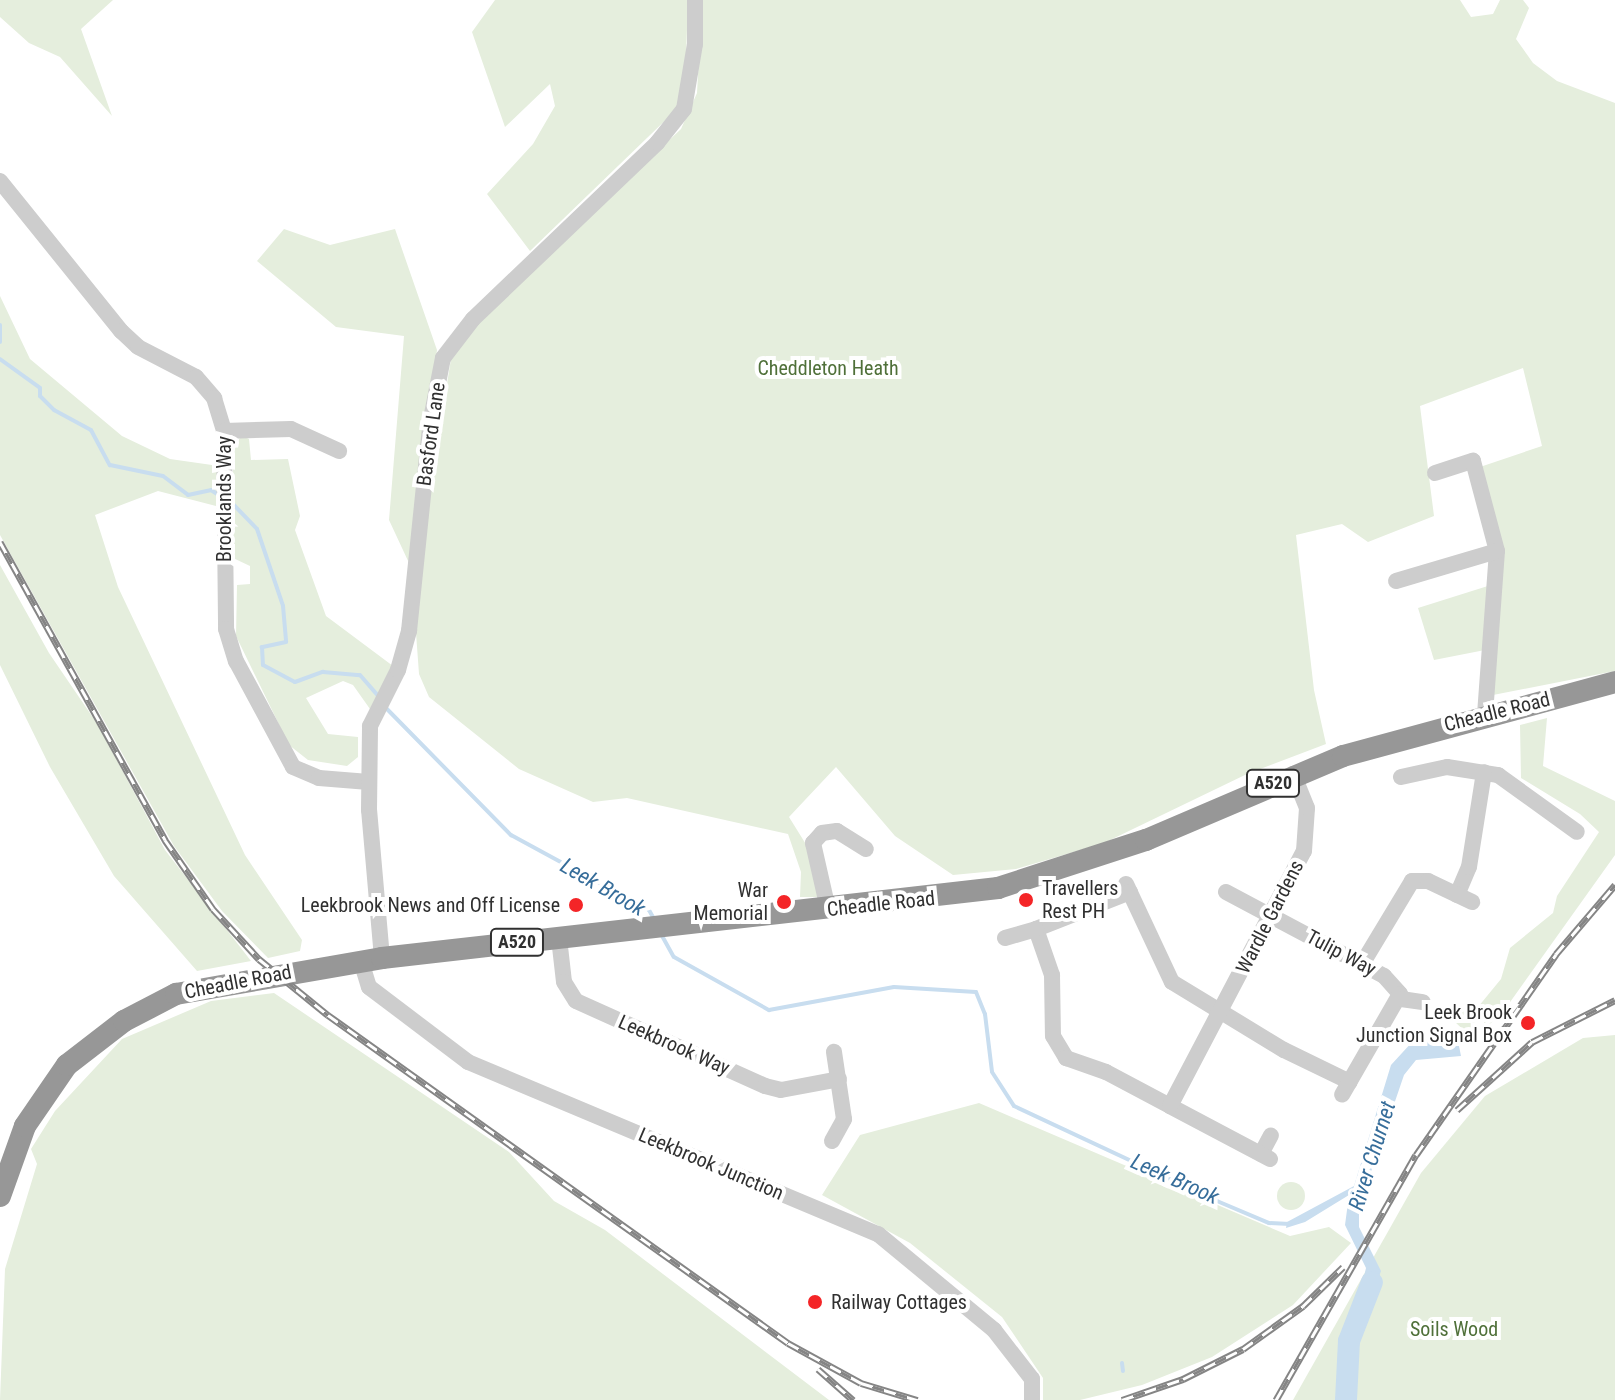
<!DOCTYPE html>
<html>
<head>
<meta charset="utf-8">
<style>
  body { margin:0 }
  #map { position:relative; width:1615px; height:1400px; overflow:hidden; background:#fff; font-family:"Roboto Condensed",sans-serif }
  div>[style] { position:absolute }
  .green>* { inset:0; background:#e5eedd }
  .round { border-radius:50% }
  .water>* { inset:0; background:#c8ddef }
  .stream>* { height:4px; margin:-2px; padding:0 2px; transform-origin:2px; border-radius:2px; background:#c8ddef }
  .river>* { height:22px; margin:-11px; padding:0 11px; transform-origin:11px; border-radius:11px; background:#c8ddef }
  .minor>* { height:16px; margin:-8px; padding:0 8px; transform-origin:8px; border-radius:8px; background:#cdcdcd }
  .highway>* { height:22px; margin:-11px; padding:0 11px; transform-origin:11px; border-radius:11px; background:#979797 }
  .rail>* { height:7px; margin-top:-3.5px; transform-origin:0; background:repeating-linear-gradient(90deg,#fff 0 12px,#858585 0 24px); box-sizing:border-box; border-block:2px solid #858585 }
  .dots>* { width:22px; height:22px; translate:-50% -50%; box-sizing:border-box; border:4px solid #fff; border-radius:50% }
  span { translate:-50% -50%; white-space:nowrap; text-align:center; line-height:1.15; -webkit-text-stroke:8px #fff; paint-order:stroke }
  .shield-label span { padding:2px 6px; background:#fff; border:2px solid; border-radius:6px; -webkit-text-stroke-width:0 }
  .shield-label { font-size:18px; color:#303030; font-weight:700 }
  .park-label { font-size:20px; color:#4f7039 }
  .street-label { font-size:20px; color:#303030 }
  .poi-label { font-size:20px; color:#303030 }
  .left { translate:0 -50%; text-align:left }
  .right { translate:-100% -50%; text-align:right }
  .water-label { font-size:22px; color:#366d9a; font-style:italic }
</style>
</head>
<body>
<div id="map">
  <div class="green">
    <i style="clip-path:polygon(0 0,113px 0,81px 29px,112px 116px,60px 57px,29px 43px,0 17px)"></i>
    <i style="clip-path:polygon(495px 0,688px 0,685px 87px,677px 109px,530px 251px,487px 194px,533px 144px,555px 106px,550px 84px,505px 127px,472px 32px)"></i>
    <i style="clip-path:polygon(702px 0,1460px 0,1471px 17px,1493px 14px,1500px 0,1523px 0,1529px 8px,1516px 39px,1533px 63px,1557px 81px,1615px 103px,1615px 671px,1493px 695px,1504px 553px,1480px 467px,1542px 446px,1523px 368px,1420px 406px,1434px 516px,1368px 542px,1342px 524px,1296px 535px,1314px 690px,1326px 744px,1247px 774px,1104px 843px,1016px 869px,953px 875px,895px 836px,836px 767px,789px 817px,812px 854px,819px 897px,800px 897px,801px 872px,788px 834px,627px 798px,593px 802px,519px 769px,429px 697px,419px 674px,416px 633px,425px 519px,451px 359px,482px 317px,681px 129px,697px 93px)"></i>
    <i style="clip-path:polygon(284px 229px,330px 245px,395px 229px,437px 350px,409px 563px,389px 520px,404px 336px,336px 327px,257px 261px)"></i>
    <i style="clip-path:polygon(0 296px,30px 359px,122px 436px,170px 459px,219px 466px,216px 506px,158px 491px,95px 515px,118px 587px,245px 855px,302px 940px,300px 951px,268px 958px,222px 911px,174px 846px,0 535px)"></i>
    <i style="clip-path:polygon(241px 435px,249px 439px,251px 460px,288px 459px,300px 516px,295px 530px,326px 616px,393px 666px,370px 709px,353px 685px,343px 681px,306px 698px,328px 734px,358px 737px,358px 757px,347px 766px,308px 760px,289px 745px,236px 636px,237px 585px,250px 584px,250px 566px,233px 558px,233px 453px)"></i>
    <i style="clip-path:polygon(0 565px,49px 653px,98px 725px,165px 850px,251px 961px,197px 971px,114px 876px,50px 767px,0 665px)"></i>
    <i style="clip-path:polygon(1491px 585px,1485px 650px,1434px 660px,1418px 608px)"></i>
    <i style="clip-path:polygon(1547px 718px,1543px 766px,1615px 801px,1615px 855px,1508px 1005px,1478px 1037px,1471px 1037px,1455px 1022px,1455px 1014px,1478px 1007px,1501px 979px,1510px 948px,1553px 913px,1557px 896px,1599px 832px,1580px 814px,1521px 778px,1520px 725px)"></i>
    <i style="clip-path:polygon(274px 993px,509px 1152px,554px 1201px,605px 1230px,829px 1400px,0 1400px,5px 1269px,37px 1164px,31px 1149px,55px 1111px,122px 1039px,211px 1001px)"></i>
    <i style="clip-path:polygon(1615px 1035px,1615px 1400px,1293px 1400px,1421px 1173px,1485px 1096px,1583px 1038px)"></i>
    <i style="clip-path:polygon(979px 1103px,1290px 1236px,1329px 1227px,1351px 1243px,1293px 1305px,1212px 1357px,1142px 1385px,1080px 1400px,1043px 1400px,1043px 1378px,1002px 1317px,910px 1243px,822px 1195px,860px 1135px)"></i>
    <i class="round" style="left:1277px;top:1182px;width:28px;height:28px"></i>
  </div>
  <div class="water">
    <i style="clip-path:polygon(1413px 1041px,1458px 1041px,1461px 1056px,1416px 1060px,1404px 1075px,1359px 1207px,1359px 1227px,1381px 1271px,1367px 1311px,1357px 1306px,1366px 1268px,1345px 1225px,1349px 1195px,1305px 1222px,1286px 1228px,1287px 1222px,1354px 1186px,1391px 1065px)"></i>
  </div>
  <div class="stream">
    <i style="left:0;top:325px;width:17px;rotate:90deg"></i>
    <i style="left:0;top:359px;width:49px;rotate:35.9deg"></i>
    <i style="left:40px;top:388px;width:8px;rotate:90deg"></i>
    <i style="left:40px;top:396px;width:20px;rotate:45deg"></i>
    <i style="left:54px;top:410px;width:42px;rotate:28.4deg"></i>
    <i style="left:91px;top:430px;width:40px;rotate:62deg"></i>
    <i style="left:110px;top:465px;width:54px;rotate:11.7deg"></i>
    <i style="left:163px;top:476px;width:31px;rotate:37deg"></i>
    <i style="left:188px;top:495px;width:24px;rotate:-12deg"></i>
    <i style="left:211px;top:490px;width:11px;rotate:34deg"></i>
    <i style="left:231px;top:502px;width:37px;rotate:46deg"></i>
    <i style="left:257px;top:529px;width:81px;rotate:71.3deg"></i>
    <i style="left:283px;top:606px;width:36px;rotate:85deg"></i>
    <i style="left:286px;top:642px;width:25px;rotate:168deg"></i>
    <i style="left:262px;top:647px;width:18px;rotate:87deg"></i>
    <i style="left:263px;top:665px;width:36px;rotate:28deg"></i>
    <i style="left:295px;top:682px;width:30px;rotate:-20deg"></i>
    <i style="left:323px;top:672px;width:37px;rotate:5deg"></i>
    <i style="left:360px;top:675px;width:28px;rotate:49deg"></i>
    <i style="left:385px;top:707px;width:180px;rotate:45.5deg"></i>
    <i style="left:511px;top:835px;width:157px;rotate:28.5deg"></i>
    <i style="left:649px;top:910px;width:10px;rotate:61deg"></i>
    <i style="left:661px;top:934px;width:26px;rotate:61deg"></i>
    <i style="left:674px;top:957px;width:109px;rotate:29.2deg"></i>
    <i style="left:769px;top:1010px;width:127px;rotate:-10.4deg"></i>
    <i style="left:894px;top:987px;width:82px;rotate:3.5deg"></i>
    <i style="left:976px;top:992px;width:24px;rotate:68deg"></i>
    <i style="left:985px;top:1014px;width:58px;rotate:83.1deg"></i>
    <i style="left:992px;top:1072px;width:40px;rotate:57.1deg"></i>
    <i style="left:1014px;top:1106px;width:224px;rotate:25.1deg"></i>
    <i style="left:1217px;top:1201px;width:56px;rotate:22.9deg"></i>
    <i style="left:1269px;top:1223px;width:21px;rotate:3deg"></i>
    <i style="left:1122px;top:1363px;width:8px;rotate:83deg"></i>
  </div>
  <div class="river">
    <i style="left:1346px;top:1400px;width:59px;rotate:-87.1deg"></i>
    <i style="left:1349px;top:1341px;width:63px;rotate:-68.7deg"></i>
  </div>
  <div class="minor">
    <i style="left:0;top:181px;width:193px;rotate:51.1deg"></i>
    <i style="left:121px;top:331px;width:23px;rotate:43deg"></i>
    <i style="left:138px;top:347px;width:65px;rotate:27.3deg"></i>
    <i style="left:196px;top:377px;width:28px;rotate:49deg"></i>
    <i style="left:214px;top:398px;width:34px;rotate:73deg"></i>
    <i style="left:224px;top:431px;width:198px;rotate:89.4deg"></i>
    <i style="left:226px;top:629px;width:34px;rotate:73deg"></i>
    <i style="left:236px;top:661px;width:120px;rotate:61.7deg"></i>
    <i style="left:293px;top:767px;width:28px;rotate:23deg"></i>
    <i style="left:319px;top:778px;width:50px;rotate:4.6deg"></i>
    <i style="left:224px;top:431px;width:67px;rotate:-1.7deg"></i>
    <i style="left:291px;top:429px;width:53px;rotate:24.6deg"></i>
    <i style="left:1435px;top:473px;width:40px;rotate:-18deg"></i>
    <i style="left:1473px;top:461px;width:93px;rotate:75.1deg"></i>
    <i style="left:1497px;top:551px;width:164px;rotate:94.2deg"></i>
    <i style="left:1396px;top:581px;width:105px;rotate:-16.5deg"></i>
    <i style="left:1401px;top:777px;width:47px;rotate:-12.3deg"></i>
    <i style="left:1447px;top:767px;width:52px;rotate:8.9deg"></i>
    <i style="left:1498px;top:775px;width:97px;rotate:35.8deg"></i>
    <i style="left:1126px;top:884px;width:108px;rotate:64.9deg"></i>
    <i style="left:1172px;top:982px;width:131px;rotate:31.3deg"></i>
    <i style="left:1284px;top:1050px;width:73px;rotate:25.9deg"></i>
    <i style="left:1130px;top:892px;width:101px;rotate:158.5deg"></i>
    <i style="left:1036px;top:929px;width:49px;rotate:70.8deg"></i>
    <i style="left:1052px;top:975px;width:61px;rotate:89.1deg"></i>
    <i style="left:1053px;top:1036px;width:26px;rotate:59deg"></i>
    <i style="left:1066px;top:1058px;width:42px;rotate:19.3deg"></i>
    <i style="left:1106px;top:1072px;width:72px;rotate:28deg"></i>
    <i style="left:1226px;top:892px;width:179px;rotate:28deg"></i>
    <i style="left:1384px;top:976px;width:24px;rotate:48deg"></i>
    <i style="left:1400px;top:994px;width:116px;rotate:119.9deg"></i>
    <i style="left:1457px;top:895px;width:30px;rotate:-67deg"></i>
    <i style="left:1469px;top:867px;width:96px;rotate:-81deg"></i>
    <i style="left:828px;top:909px;width:68px;rotate:-102.8deg"></i>
    <i style="left:813px;top:843px;width:13px;rotate:-48deg"></i>
    <i style="left:822px;top:833px;width:15px;rotate:-8deg"></i>
    <i style="left:837px;top:831px;width:34px;rotate:32deg"></i>
    <i style="left:559px;top:938px;width:44px;rotate:83.5deg"></i>
    <i style="left:564px;top:982px;width:22px;rotate:58deg"></i>
    <i style="left:576px;top:1001px;width:207px;rotate:24.2deg"></i>
    <i style="left:765px;top:1086px;width:16px;rotate:14deg"></i>
    <i style="left:781px;top:1090px;width:59px;rotate:-10.7deg"></i>
    <i style="left:1005px;top:938px;width:32px;rotate:-16deg"></i>
    <i style="left:382px;top:958px;width:149px;rotate:-95deg"></i>
    <i style="left:369px;top:810px;width:84px;rotate:-89.3deg"></i>
    <i style="left:370px;top:726px;width:63px;rotate:-63.4deg"></i>
    <i style="left:398px;top:670px;width:41px;rotate:-74.2deg"></i>
    <i style="left:409px;top:631px;width:213px;rotate:-84.1deg"></i>
    <i style="left:431px;top:419px;width:62px;rotate:-78.9deg"></i>
    <i style="left:443px;top:358px;width:49px;rotate:-52.4deg"></i>
    <i style="left:473px;top:319px;width:255px;rotate:-43.7deg"></i>
    <i style="left:657px;top:143px;width:43px;rotate:-51.5deg"></i>
    <i style="left:684px;top:109px;width:66px;rotate:-80.4deg"></i>
    <i style="left:695px;top:44px;width:44px;rotate:-90deg"></i>
    <i style="left:361px;top:961px;width:27px;rotate:73deg"></i>
    <i style="left:369px;top:987px;width:124px;rotate:37.1deg"></i>
    <i style="left:468px;top:1062px;width:445px;rotate:22.8deg"></i>
    <i style="left:878px;top:1234px;width:151px;rotate:39.6deg"></i>
    <i style="left:994px;top:1330px;width:62px;rotate:52.2deg"></i>
    <i style="left:1032px;top:1379px;width:21px;rotate:90deg"></i>
    <i style="left:1362px;top:964px;width:97px;rotate:-58.9deg"></i>
    <i style="left:1412px;top:881px;width:16px"></i>
    <i style="left:1428px;top:881px;width:49px;rotate:25.5deg"></i>
    <i style="left:1401px;top:999px;width:22px;rotate:8deg"></i>
    <i style="left:832px;top:1141px;width:25px;rotate:-61deg"></i>
    <i style="left:844px;top:1119px;width:68px;rotate:-98.5deg"></i>
    <i style="left:1261px;top:1154px;width:21px;rotate:-62deg"></i>
    <i style="left:1270px;top:1159px;width:113px;rotate:-152.1deg"></i>
    <i style="left:1170px;top:1106px;width:288px;rotate:-62.3deg"></i>
    <i style="left:1304px;top:851px;width:43px;rotate:-86deg"></i>
    <i style="left:1307px;top:808px;width:37px;rotate:-112deg"></i>
  </div>
  <div class="highway">
    <i style="left:0;top:1196px;width:74px;rotate:-70.3deg"></i>
    <i style="left:25px;top:1126px;width:74px;rotate:-55.5deg"></i>
    <i style="left:67px;top:1065px;width:72px;rotate:-37.7deg"></i>
    <i style="left:124px;top:1021px;width:59px;rotate:-27.4deg"></i>
    <i style="left:176px;top:994px;width:209px;rotate:-9.9deg"></i>
    <i style="left:382px;top:958px;width:620px;rotate:-6.48deg"></i>
    <i style="left:998px;top:888px;width:156px;rotate:-18deg"></i>
    <i style="left:1146px;top:840px;width:214px;rotate:-23.1deg"></i>
    <i style="left:1343px;top:756px;width:282px;rotate:-15.2deg"></i>
  </div>
  <div class="rail">
    <i style="left:0;top:542px;width:341px;rotate:61deg"></i>
    <i style="left:165px;top:840px;width:84px;rotate:55.2deg"></i>
    <i style="left:213px;top:909px;width:68px;rotate:47.4deg"></i>
    <i style="left:259px;top:959px;width:89px;rotate:39.1deg"></i>
    <i style="left:328px;top:1015px;width:565px;rotate:35.49deg"></i>
    <i style="left:788px;top:1343px;width:83px;rotate:28.7deg"></i>
    <i style="left:861px;top:1383px;width:59px;rotate:16.9deg"></i>
    <i style="left:1457px;top:1110px;width:101px;rotate:-42.2deg"></i>
    <i style="left:1532px;top:1042px;width:93px;rotate:-26.8deg"></i>
    <i style="left:818px;top:1369px;width:47px;rotate:41.5deg"></i>
    <i style="left:1122px;top:1400px;width:65px;rotate:-19deg"></i>
    <i style="left:1183px;top:1379px;width:67px;rotate:-26.6deg"></i>
    <i style="left:1243px;top:1349px;width:74px;rotate:-35.6deg"></i>
    <i style="left:1303px;top:1306px;width:56px;rotate:-44.3deg"></i>
    <i style="left:1276px;top:1400px;width:282px;rotate:-60.3deg"></i>
    <i style="left:1416px;top:1155px;width:245px;rotate:-55.1deg"></i>
    <i style="left:1556px;top:954px;width:91px;rotate:-49.5deg"></i>
  </div>
  <div class="dots">
    <i style="left:1026px;top:900px;background:#f42527"></i>
    <i style="left:784px;top:902px;background:#f42527"></i>
    <i style="left:576px;top:905px;background:#f42527"></i>
    <i style="left:1528px;top:1023px;background:#f42527"></i>
    <i style="left:815px;top:1302px;background:#f42527"></i>
  </div>
  <div class="shield-label">
    <span style="left:1273px;top:783px">A520</span>
    <span style="left:517px;top:942px">A520</span>
  </div>
  <div class="park-label">
    <span style="left:828px;top:368px">Cheddleton Heath</span>
    <span style="left:1454px;top:1329px">Soils Wood</span>
  </div>
  <div class="street-label">
    <span style="left:431px;top:434px;rotate:-82deg">Basford Lane</span>
    <span style="left:224px;top:499px;rotate:-90deg">Brooklands Way</span>
    <span style="left:1497px;top:712px;rotate:-14deg">Cheadle Road</span>
    <span style="left:881px;top:904px;rotate:-6deg">Cheadle Road</span>
    <span style="left:1270px;top:917px;rotate:-63deg">Wardle Gardens</span>
    <span style="left:1341px;top:953px;rotate:28deg">Tulip Way</span>
    <span style="left:238px;top:982px;rotate:-11deg">Cheadle Road</span>
    <span style="left:674px;top:1045px;rotate:24deg">Leekbrook Way</span>
    <span style="left:711px;top:1164px;rotate:23deg">Leekbrook Junction</span>
  </div>
  <div class="poi-label">
    <span class="left" style="left:1042px;top:900px">Travellers<br>Rest PH</span>
    <span class="right" style="left:768px;top:902px">War<br>Memorial</span>
    <span class="right" style="left:560px;top:905px">Leekbrook News and Off License</span>
    <span class="right" style="left:1512px;top:1024px">Leek Brook<br>Junction Signal Box</span>
    <span class="left" style="left:831px;top:1302px">Railway Cottages</span>
  </div>
  <div class="water-label">
    <span style="left:603px;top:887px;rotate:30deg">Leek Brook</span>
    <span style="left:1372px;top:1156px;rotate:-73deg">River Churnet</span>
    <span style="left:1175px;top:1179px;rotate:24deg">Leek Brook</span>
  </div>
</div>
</body>
</html>
